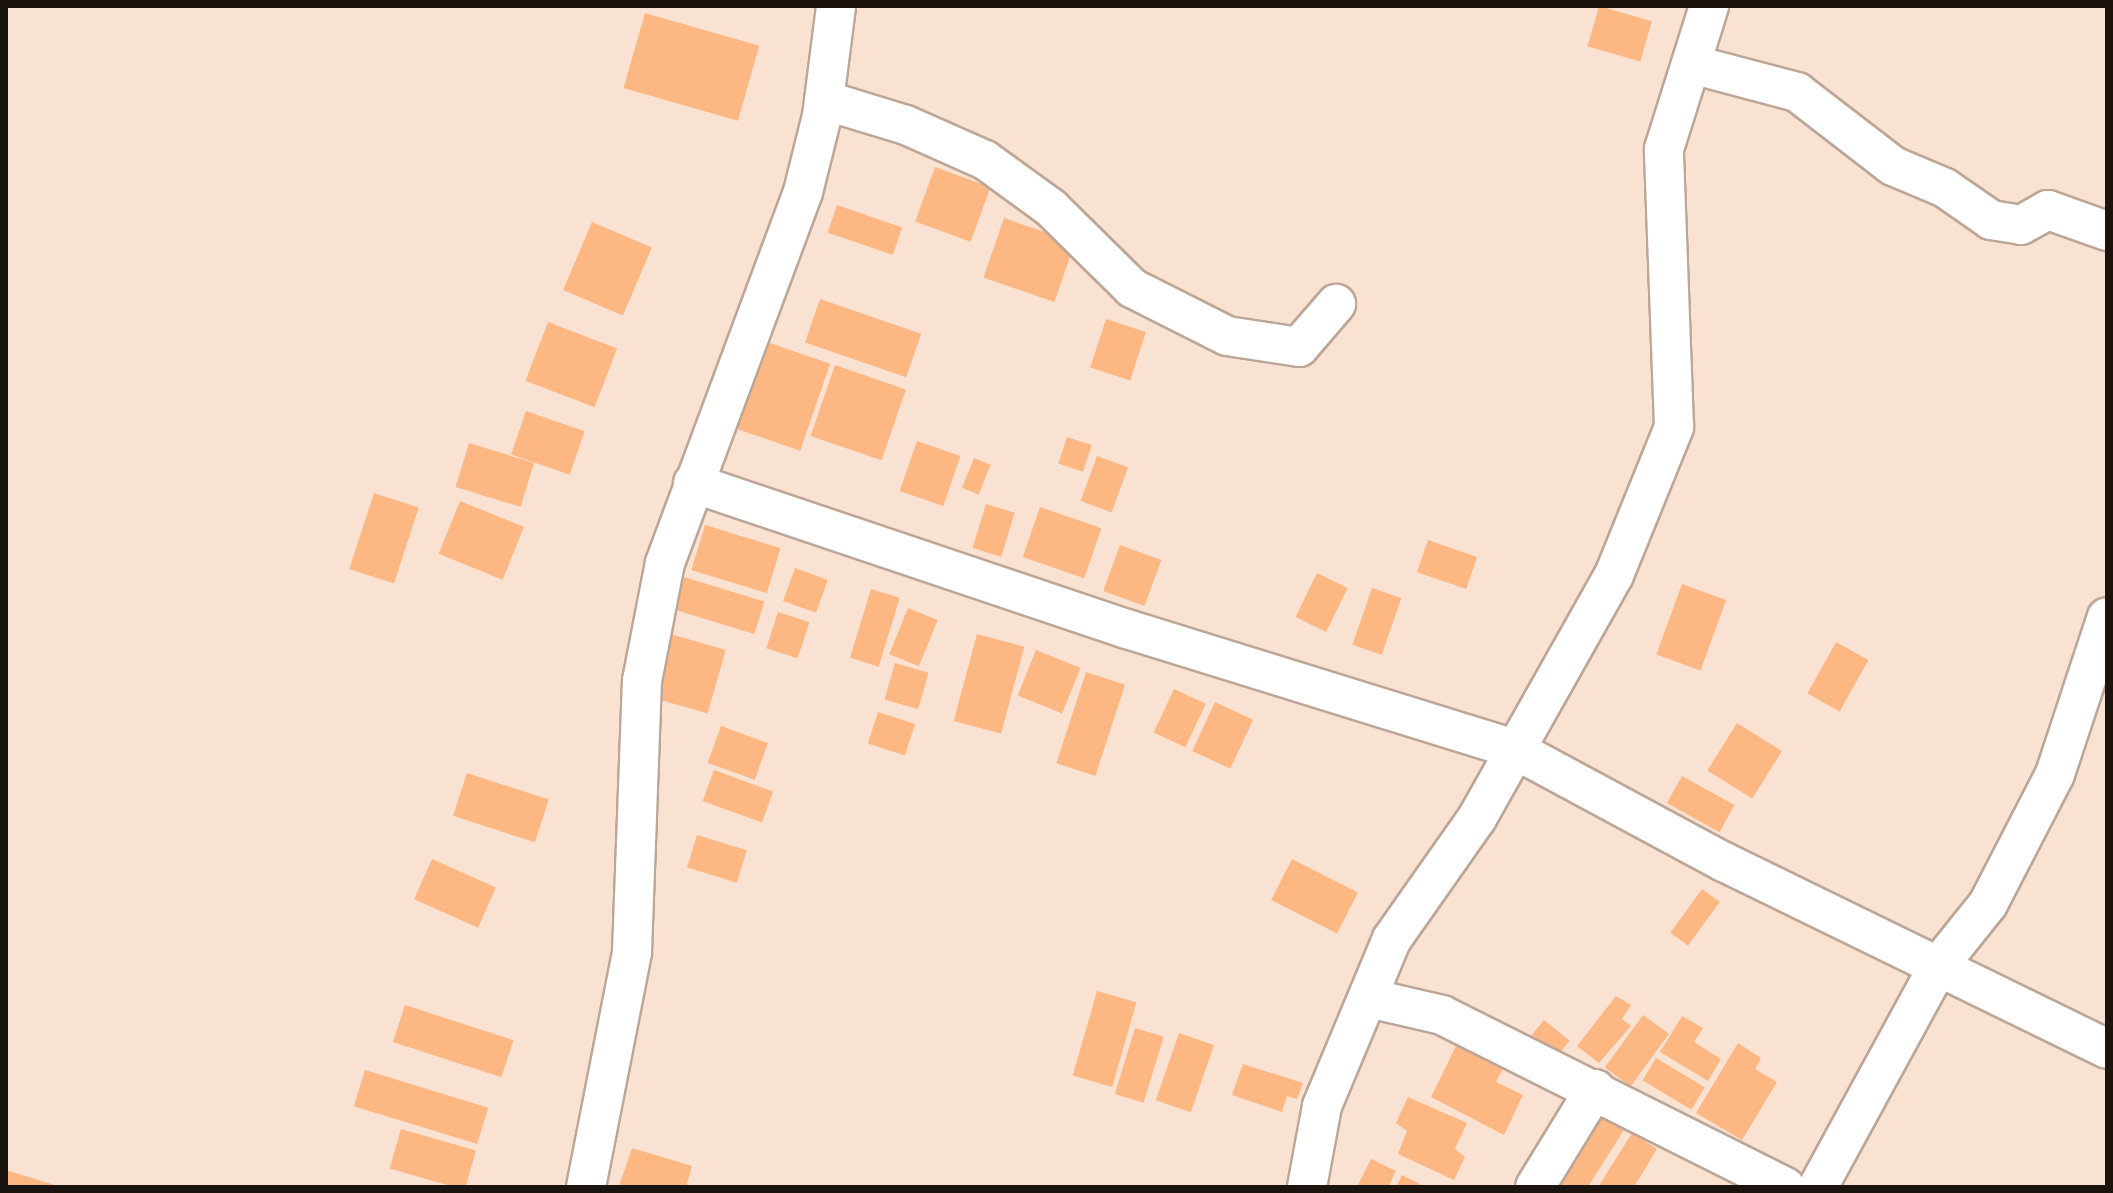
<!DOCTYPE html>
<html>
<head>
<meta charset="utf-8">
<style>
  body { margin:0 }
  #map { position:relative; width:2113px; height:1193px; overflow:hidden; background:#fae2d2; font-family:"IBM Plex Sans",sans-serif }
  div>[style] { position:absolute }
  .building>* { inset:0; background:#fdb783; transform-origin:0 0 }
  .roads { filter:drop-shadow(2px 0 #bca697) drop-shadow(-2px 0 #bca697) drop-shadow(0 2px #bca697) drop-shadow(0 -2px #bca697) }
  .street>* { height:38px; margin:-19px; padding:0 19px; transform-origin:19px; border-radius:19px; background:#fff }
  span { translate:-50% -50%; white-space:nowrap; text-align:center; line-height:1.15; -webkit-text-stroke:7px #fff; paint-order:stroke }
  .frame { position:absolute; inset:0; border:8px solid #1b130e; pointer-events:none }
</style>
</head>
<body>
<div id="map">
  <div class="building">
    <i style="left:1599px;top:6px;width:55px;height:42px;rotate:16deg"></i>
    <i style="left:645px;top:13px;width:119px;height:78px;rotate:16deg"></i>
    <i style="left:935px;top:167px;width:59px;height:58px;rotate:20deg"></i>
    <i style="left:837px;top:205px;width:69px;height:29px;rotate:19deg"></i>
    <i style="left:1004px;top:218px;width:75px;height:63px;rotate:19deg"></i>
    <i style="left:592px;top:222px;width:65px;height:74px;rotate:23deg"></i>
    <i style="left:820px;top:299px;width:107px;height:46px;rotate:19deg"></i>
    <i style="left:1106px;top:319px;width:42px;height:51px;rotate:18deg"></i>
    <i style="left:548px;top:322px;width:74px;height:63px;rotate:21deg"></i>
    <i style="left:764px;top:341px;width:70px;height:92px;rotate:19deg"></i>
    <i style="left:835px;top:365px;width:75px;height:75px;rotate:19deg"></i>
    <i style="left:526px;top:411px;width:62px;height:46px;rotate:19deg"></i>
    <i style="left:1067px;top:437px;width:26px;height:28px;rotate:18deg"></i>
    <i style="left:917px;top:441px;width:46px;height:53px;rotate:19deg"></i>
    <i style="left:469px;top:443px;width:68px;height:46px;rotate:17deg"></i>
    <i style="left:1097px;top:456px;width:33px;height:48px;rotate:20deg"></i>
    <i style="left:974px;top:458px;width:18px;height:32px;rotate:22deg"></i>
    <i style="left:374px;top:493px;width:47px;height:80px;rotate:18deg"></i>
    <i style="left:460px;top:501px;width:69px;height:57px;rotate:22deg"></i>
    <i style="left:986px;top:504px;width:30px;height:46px;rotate:17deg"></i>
    <i style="left:1040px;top:507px;width:65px;height:53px;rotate:19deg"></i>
    <i style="left:705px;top:525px;width:79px;height:47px;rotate:17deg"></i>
    <i style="left:1428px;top:540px;width:52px;height:34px;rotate:19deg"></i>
    <i style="left:1120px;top:545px;width:44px;height:49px;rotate:20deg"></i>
    <i style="left:795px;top:568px;width:35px;height:35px;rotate:20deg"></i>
    <i style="left:1317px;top:573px;width:34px;height:49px;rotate:26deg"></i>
    <i style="left:684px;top:577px;width:84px;height:34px;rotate:17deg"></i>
    <i style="left:1682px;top:584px;width:47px;height:75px;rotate:20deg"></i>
    <i style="left:1372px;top:588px;width:31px;height:60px;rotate:19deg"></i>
    <i style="left:871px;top:589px;width:30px;height:72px;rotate:17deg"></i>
    <i style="left:908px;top:608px;width:32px;height:50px;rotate:22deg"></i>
    <i style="left:778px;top:612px;width:33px;height:38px;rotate:18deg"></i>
    <i style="left:670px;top:634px;width:58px;height:66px;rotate:16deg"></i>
    <i style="left:977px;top:634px;width:49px;height:90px;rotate:15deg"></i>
    <i style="left:1836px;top:642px;width:37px;height:59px;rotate:29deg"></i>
    <i style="left:1036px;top:650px;width:48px;height:49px;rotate:22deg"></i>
    <i style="left:895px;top:663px;width:35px;height:38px;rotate:16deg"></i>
    <i style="left:1086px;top:672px;width:41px;height:96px;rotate:18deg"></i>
    <i style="left:1174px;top:689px;width:35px;height:48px;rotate:25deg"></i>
    <i style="left:1215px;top:702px;width:42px;height:54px;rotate:25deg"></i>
    <i style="left:878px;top:712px;width:39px;height:33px;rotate:18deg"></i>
    <i style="left:1737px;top:723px;width:53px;height:56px;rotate:32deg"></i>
    <i style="left:721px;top:726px;width:50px;height:39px;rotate:20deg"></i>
    <i style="left:714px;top:770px;width:63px;height:33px;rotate:20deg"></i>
    <i style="left:467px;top:773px;width:86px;height:45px;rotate:18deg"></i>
    <i style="left:1682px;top:776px;width:60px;height:31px;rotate:29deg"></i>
    <i style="left:697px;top:835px;width:52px;height:34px;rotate:17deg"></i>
    <i style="left:432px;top:859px;width:70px;height:44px;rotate:24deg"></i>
    <i style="left:1292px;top:859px;width:74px;height:46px;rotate:27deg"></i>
    <i style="left:1702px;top:889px;width:22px;height:54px;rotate:36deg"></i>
    <i style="left:1097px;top:991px;width:41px;height:88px;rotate:16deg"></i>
    <i style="clip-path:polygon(1616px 996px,1631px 1005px,1622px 1019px,1631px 1026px,1599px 1063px,1577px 1046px)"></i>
    <i style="left:405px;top:1005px;width:114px;height:39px;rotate:18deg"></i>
    <i style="left:1643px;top:1015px;width:32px;height:65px;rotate:36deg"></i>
    <i style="clip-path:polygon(1682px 1016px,1703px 1028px,1694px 1042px,1721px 1059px,1708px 1081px,1660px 1052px)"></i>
    <i style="left:1544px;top:1020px;width:33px;height:31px;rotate:39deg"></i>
    <i style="left:1135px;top:1028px;width:30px;height:69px;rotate:17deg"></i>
    <i style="left:1179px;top:1033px;width:37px;height:71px;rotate:19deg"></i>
    <i style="clip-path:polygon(1738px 1043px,1761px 1058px,1755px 1069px,1777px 1082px,1742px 1140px,1696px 1113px)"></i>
    <i style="clip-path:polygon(1456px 1046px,1503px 1069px,1496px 1082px,1523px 1095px,1504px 1135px,1431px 1097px)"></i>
    <i style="left:1656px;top:1058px;width:57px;height:26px;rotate:31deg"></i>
    <i style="clip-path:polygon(1243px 1064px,1303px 1083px,1297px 1099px,1287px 1096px,1282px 1112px,1232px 1095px)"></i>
    <i style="left:365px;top:1070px;width:129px;height:38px;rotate:17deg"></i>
    <i style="clip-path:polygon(1408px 1097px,1467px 1123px,1455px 1149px,1465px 1157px,1454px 1180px,1398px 1154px,1407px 1131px,1396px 1123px)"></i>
    <i style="clip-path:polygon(1598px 1107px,1627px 1125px,1588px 1187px,1563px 1187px,1551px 1179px)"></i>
    <i style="left:401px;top:1129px;width:78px;height:41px;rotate:16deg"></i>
    <i style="clip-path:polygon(1632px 1133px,1657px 1149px,1634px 1187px,1598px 1187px)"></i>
    <i style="clip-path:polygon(632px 1148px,692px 1166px,686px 1187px,619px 1186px)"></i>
    <i style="clip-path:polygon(1371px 1159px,1396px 1171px,1388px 1187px,1357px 1187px)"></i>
    <i style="clip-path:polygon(6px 1170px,58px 1186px,58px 1187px,6px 1187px)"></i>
    <i style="clip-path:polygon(1402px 1175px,1420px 1184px,1419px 1187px,1396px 1187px)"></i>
  </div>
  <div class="roads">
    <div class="street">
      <i style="left:1691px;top:64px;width:110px;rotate:14.8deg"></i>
      <i style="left:1797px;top:92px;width:121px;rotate:37.6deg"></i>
      <i style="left:1893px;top:166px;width:56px;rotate:22.9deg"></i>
      <i style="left:1945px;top:188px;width:56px;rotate:34.8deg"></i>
      <i style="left:1991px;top:220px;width:30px;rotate:9deg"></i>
      <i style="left:2021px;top:225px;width:31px;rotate:-29deg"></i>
      <i style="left:2048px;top:210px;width:63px;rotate:19.6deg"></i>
      <i style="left:824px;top:100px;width:86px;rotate:17deg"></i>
      <i style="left:906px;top:125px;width:86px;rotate:23.9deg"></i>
      <i style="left:985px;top:160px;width:82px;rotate:36deg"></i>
      <i style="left:1051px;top:208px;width:114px;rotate:44.6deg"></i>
      <i style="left:1132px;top:288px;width:106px;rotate:26.8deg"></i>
      <i style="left:1227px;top:336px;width:73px;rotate:8.7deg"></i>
      <i style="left:1299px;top:347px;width:57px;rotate:-49.3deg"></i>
      <i style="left:693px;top:483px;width:458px;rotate:18.6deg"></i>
      <i style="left:1127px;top:629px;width:403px;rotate:17.2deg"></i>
      <i style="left:1512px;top:748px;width:241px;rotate:28.3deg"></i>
      <i style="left:1724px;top:862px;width:426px;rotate:26deg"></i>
      <i style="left:1369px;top:998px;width:75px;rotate:13.1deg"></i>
      <i style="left:1442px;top:1015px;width:384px;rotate:26.6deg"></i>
      <i style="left:586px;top:1187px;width:239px;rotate:-78.9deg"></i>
      <i style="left:632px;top:952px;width:271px;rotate:-87.9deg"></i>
      <i style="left:642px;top:681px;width:120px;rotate:-79deg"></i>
      <i style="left:665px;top:563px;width:396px;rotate:-69.6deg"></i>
      <i style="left:803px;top:192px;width:78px;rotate:-76deg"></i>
      <i style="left:822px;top:116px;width:111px;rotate:-82.7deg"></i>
      <i style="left:1307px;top:1187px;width:82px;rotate:-79.5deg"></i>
      <i style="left:1322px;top:1106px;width:181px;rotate:-67.3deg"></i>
      <i style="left:1392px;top:939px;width:148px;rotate:-54.9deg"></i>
      <i style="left:1477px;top:818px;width:279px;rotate:-60.6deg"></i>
      <i style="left:1614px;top:575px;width:160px;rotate:-67.9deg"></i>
      <i style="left:1674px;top:427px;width:278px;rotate:-92.1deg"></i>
      <i style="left:1664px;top:149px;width:150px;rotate:-72.5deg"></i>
      <i style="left:1535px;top:1187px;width:115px;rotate:-58.5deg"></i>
      <i style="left:1818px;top:1187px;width:253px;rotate:-61.4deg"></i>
      <i style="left:1939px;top:965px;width:78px;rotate:-51.2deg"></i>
      <i style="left:1988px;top:904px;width:146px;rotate:-62.7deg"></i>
      <i style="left:2055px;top:774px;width:165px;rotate:-71.7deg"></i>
    </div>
  </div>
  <div class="frame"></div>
</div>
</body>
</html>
